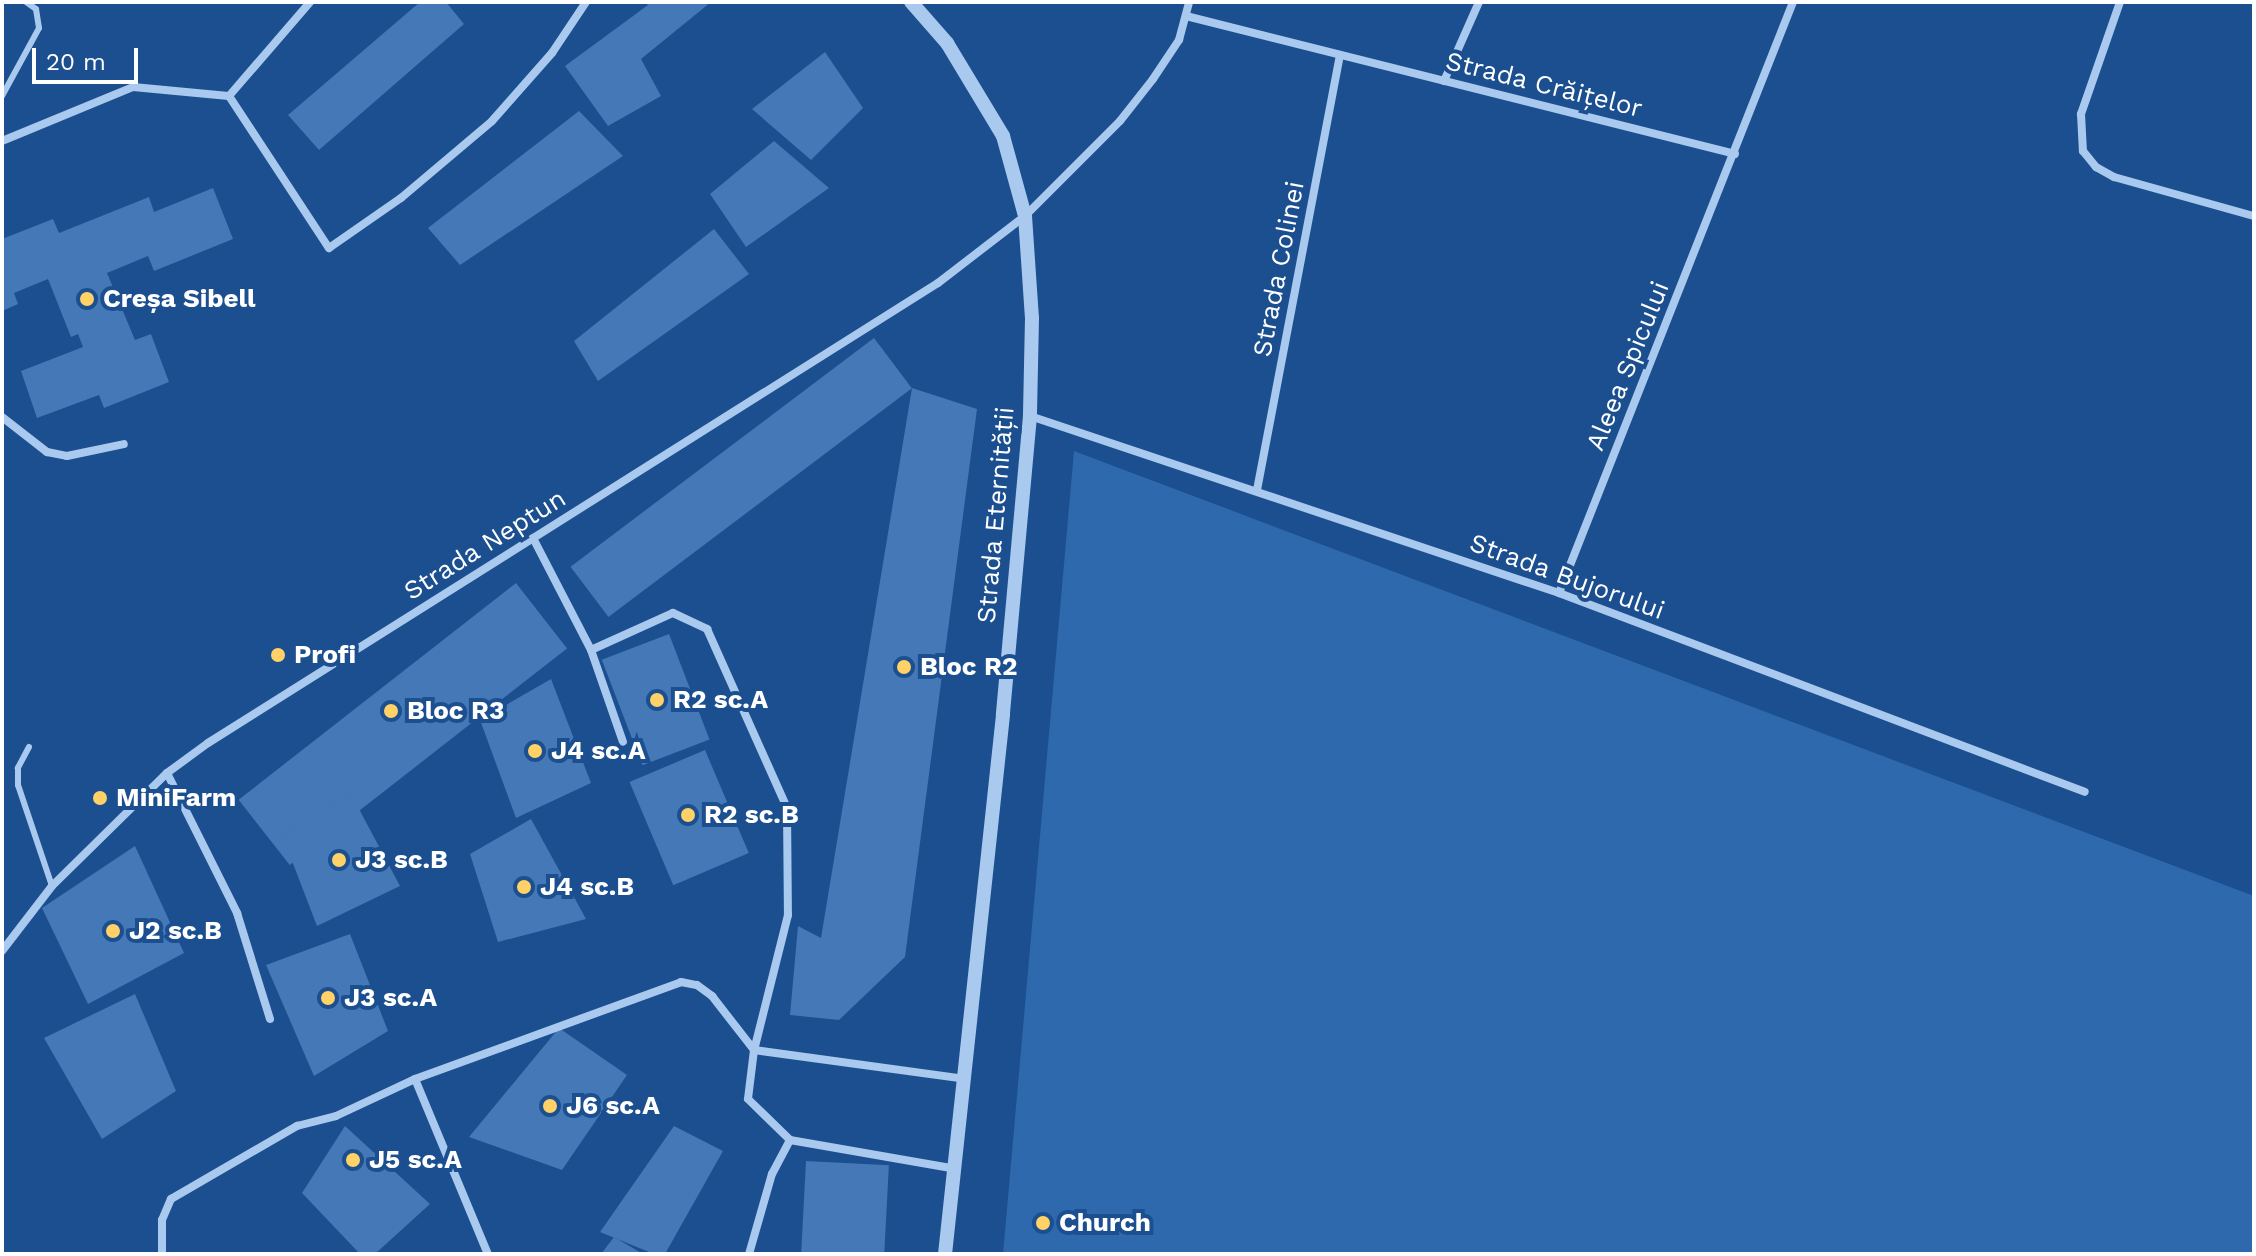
<!DOCTYPE html>
<html>
<head>
<meta charset="utf-8">
<style>
  body { margin:0 }
  #map { position:relative; width:2256px; height:1256px; overflow:hidden; background:#1b4f8f; font-family:"Work Sans",sans-serif }
  div>[style] { position:absolute }
  .green>* { inset:0; background:#2e69ad }
  .building>* { inset:0; background:#4478b7; transform-origin:0 0 }
  .service>* { height:6px; margin:-3px; padding:0 3px; transform-origin:3px; border-radius:3px; background:#a9c9ee }
  .minor>* { height:8px; margin:-4px; padding:0 4px; transform-origin:4px; border-radius:4px; background:#a9c9ee }
  .tertiary>* { height:14px; margin:-7px; padding:0 7px; transform-origin:7px; border-radius:7px; background:#a9c9ee }
  .dots>* { width:22px; height:22px; translate:-50% -50%; box-sizing:border-box; border:4px solid #1b4f8f; border-radius:50% }
  span { translate:-50% -50%; white-space:nowrap; text-align:center; line-height:1.15; -webkit-text-stroke:8px #1b4f8f; paint-order:stroke }
  .street-label { font-size:26px; color:#fff }
  .poi-label { font-size:26px; color:#fff; font-weight:700 }
  .left { translate:0 -50%; text-align:left }
  .frame { position:absolute; inset:0; border:4px solid #fff; pointer-events:none }
  .scale { position:absolute; left:32px; top:48px; width:106px; height:36px; box-sizing:border-box; border:4px solid #fff; border-top:0; padding-left:10px; font-size:24px; line-height:28px; white-space:nowrap; color:#fff; -webkit-text-stroke:6px #1b4f8f; paint-order:stroke }
</style>
</head>
<body>
<div id="map">
  <div class="green">
    <i style="clip-path:polygon(1074px 451px,2254px 896px,2254px 1254px,1003px 1254px)"></i>
  </div>
  <div class="building">
    <i style="clip-path:polygon(420px 2px,446px 2px,464px 24px,319px 150px,288px 115px)"></i>
    <i style="clip-path:polygon(644px 2px,711px 2px,641px 59px,661px 96px,608px 126px,565px 66px,648px 5px)"></i>
    <i style="clip-path:polygon(825px 52px,863px 108px,811px 160px,752px 109px)"></i>
    <i style="clip-path:polygon(579px 111px,623px 156px,460px 265px,428px 228px)"></i>
    <i style="clip-path:polygon(774px 141px,829px 188px,746px 247px,710px 194px)"></i>
    <i style="clip-path:polygon(213px 188px,233px 239px,154px 271px,148px 256px,107px 273px,135px 340px,151px 334px,169px 382px,104px 408px,99px 395px,37px 418px,21px 371px,83px 347px,78px 334px,71px 337px,48px 279px,14px 293px,18px 304px,2px 311px,2px 239px,53px 219px,59px 233px,149px 197px,154px 212px)"></i>
    <i style="clip-path:polygon(714px 229px,749px 274px,598px 381px,574px 341px)"></i>
    <i style="left:874px;top:338px;width:63px;height:380px;rotate:53deg"></i>
    <i style="clip-path:polygon(912px 388px,977px 409px,905px 957px,839px 1020px,790px 1015px,798px 926px,821px 938px)"></i>
    <i style="left:516px;top:583px;width:83px;height:352px;rotate:52deg"></i>
    <i style="left:669px;top:634px;width:113px;height:72px;rotate:69deg"></i>
    <i style="clip-path:polygon(551px 679px,591px 783px,516px 818px,480px 720px)"></i>
    <i style="left:705px;top:750px;width:112px;height:82px;rotate:67deg"></i>
    <i style="clip-path:polygon(351px 794px,400px 886px,317px 926px,282px 835px)"></i>
    <i style="clip-path:polygon(531px 819px,586px 919px,498px 942px,470px 854px)"></i>
    <i style="clip-path:polygon(135px 846px,184px 953px,88px 1004px,42px 908px)"></i>
    <i style="clip-path:polygon(350px 934px,388px 1031px,314px 1076px,266px 965px)"></i>
    <i style="clip-path:polygon(135px 994px,176px 1091px,102px 1139px,44px 1038px)"></i>
    <i style="clip-path:polygon(559px 1028px,627px 1075px,562px 1170px,469px 1137px)"></i>
    <i style="clip-path:polygon(345px 1126px,430px 1204px,375px 1254px,360px 1254px,302px 1193px)"></i>
    <i style="clip-path:polygon(674px 1126px,723px 1151px,665px 1254px,654px 1254px,600px 1232px)"></i>
    <i style="left:806px;top:1161px;width:83px;height:94px;rotate:3deg"></i>
    <i style="clip-path:polygon(614px 1237px,643px 1254px,601px 1254px)"></i>
  </div>
  <div class="service">
    <i style="left:2px;top:96px;width:77px;rotate:-61.4deg"></i>
    <i style="left:39px;top:28px;width:19px;rotate:-99deg"></i>
    <i style="left:36px;top:9px;width:12px;rotate:-145deg"></i>
    <i style="left:29px;top:747px;width:24px;rotate:118deg"></i>
    <i style="left:18px;top:768px;width:17px;rotate:90deg"></i>
    <i style="left:18px;top:785px;width:107px;rotate:71.4deg"></i>
  </div>
  <div class="minor">
    <i style="left:2120px;top:2px;width:119px;rotate:109.2deg"></i>
    <i style="left:2081px;top:114px;width:37px;rotate:87deg"></i>
    <i style="left:2083px;top:151px;width:21px;rotate:51deg"></i>
    <i style="left:2096px;top:167px;width:21px;rotate:29deg"></i>
    <i style="left:2114px;top:177px;width:145px;rotate:15.6deg"></i>
    <i style="left:1186px;top:16px;width:566px;rotate:14.11deg"></i>
    <i style="left:1444px;top:81px;width:86px;rotate:-66.1deg"></i>
    <i style="left:229px;top:96px;width:124px;rotate:-49.2deg"></i>
    <i style="left:2px;top:141px;width:142px;rotate:-22.4deg"></i>
    <i style="left:133px;top:87px;width:96px;rotate:5.4deg"></i>
    <i style="left:229px;top:96px;width:182px;rotate:56.7deg"></i>
    <i style="left:329px;top:248px;width:88px;rotate:-34.8deg"></i>
    <i style="left:401px;top:198px;width:119px;rotate:-40.2deg"></i>
    <i style="left:492px;top:121px;width:91px;rotate:-48.6deg"></i>
    <i style="left:552px;top:53px;width:61px;rotate:-56.3deg"></i>
    <i style="left:1030px;top:416px;width:558px;rotate:18.5deg"></i>
    <i style="left:1559px;top:593px;width:562px;rotate:20.72deg"></i>
    <i style="left:2px;top:417px;width:57px;rotate:37.9deg"></i>
    <i style="left:47px;top:452px;width:20px;rotate:11deg"></i>
    <i style="left:67px;top:456px;width:58px;rotate:-11.9deg"></i>
    <i style="left:1257px;top:490px;width:443px;rotate:-79.2deg"></i>
    <i style="left:533px;top:538px;width:126px;rotate:62.6deg"></i>
    <i style="left:591px;top:650px;width:97px;rotate:70.8deg"></i>
    <i style="left:1559px;top:593px;width:636px;rotate:-68.4deg"></i>
    <i style="left:591px;top:650px;width:90px;rotate:-24.3deg"></i>
    <i style="left:673px;top:613px;width:38px;rotate:25deg"></i>
    <i style="left:707px;top:629px;width:196px;rotate:65.9deg"></i>
    <i style="left:787px;top:808px;width:107px;rotate:89.5deg"></i>
    <i style="left:788px;top:915px;width:139px;rotate:104.1deg"></i>
    <i style="left:754px;top:1050px;width:213px;rotate:7.8deg"></i>
    <i style="left:167px;top:773px;width:157px;rotate:63.4deg"></i>
    <i style="left:237px;top:913px;width:111px;rotate:72.7deg"></i>
    <i style="left:2px;top:951px;width:82px;rotate:-52.4deg"></i>
    <i style="left:52px;top:886px;width:161px;rotate:-44.5deg"></i>
    <i style="left:167px;top:773px;width:51px;rotate:-36.2deg"></i>
    <i style="left:208px;top:743px;width:863px;rotate:-32.22deg"></i>
    <i style="left:938px;top:283px;width:110px;rotate:-37.6deg"></i>
    <i style="left:1025px;top:216px;width:134px;rotate:-45deg"></i>
    <i style="left:1120px;top:121px;width:53px;rotate:-51.8deg"></i>
    <i style="left:1153px;top:79px;width:47px;rotate:-56.3deg"></i>
    <i style="left:1179px;top:40px;width:39px;rotate:-75deg"></i>
    <i style="left:415px;top:1079px;width:190px;rotate:67.4deg"></i>
    <i style="left:162px;top:1254px;width:34px;rotate:-90deg"></i>
    <i style="left:162px;top:1220px;width:23px;rotate:-67deg"></i>
    <i style="left:171px;top:1199px;width:146px;rotate:-30.1deg"></i>
    <i style="left:297px;top:1126px;width:40px;rotate:-14.4deg"></i>
    <i style="left:336px;top:1116px;width:87px;rotate:-25.1deg"></i>
    <i style="left:415px;top:1079px;width:283px;rotate:-20deg"></i>
    <i style="left:681px;top:982px;width:16px;rotate:11deg"></i>
    <i style="left:697px;top:985px;width:19px;rotate:36deg"></i>
    <i style="left:712px;top:996px;width:68px;rotate:52.1deg"></i>
    <i style="left:754px;top:1050px;width:49px;rotate:97deg"></i>
    <i style="left:748px;top:1099px;width:59px;rotate:44.3deg"></i>
    <i style="left:749px;top:1254px;width:83px;rotate:-74deg"></i>
    <i style="left:772px;top:1174px;width:38px;rotate:-62deg"></i>
    <i style="left:790px;top:1140px;width:169px;rotate:9.9deg"></i>
  </div>
  <div class="tertiary">
    <i style="left:911px;top:2px;width:55px;rotate:48.7deg"></i>
    <i style="left:947px;top:43px;width:109px;rotate:58.9deg"></i>
    <i style="left:1003px;top:136px;width:83px;rotate:74.6deg"></i>
    <i style="left:1025px;top:216px;width:102px;rotate:86.1deg"></i>
    <i style="left:1032px;top:318px;width:98px;rotate:91.2deg"></i>
    <i style="left:1030px;top:416px;width:300px;rotate:95.2deg"></i>
    <i style="left:1003px;top:715px;width:542px;rotate:96.14deg"></i>
  </div>
  <div class="dots">
    <i style="left:87px;top:299px;background:#ffd166"></i>
    <i style="left:278px;top:655px;background:#ffd166"></i>
    <i style="left:904px;top:667px;background:#ffd166"></i>
    <i style="left:657px;top:700px;background:#ffd166"></i>
    <i style="left:391px;top:711px;background:#ffd166"></i>
    <i style="left:535px;top:751px;background:#ffd166"></i>
    <i style="left:100px;top:798px;background:#ffd166"></i>
    <i style="left:688px;top:815px;background:#ffd166"></i>
    <i style="left:339px;top:860px;background:#ffd166"></i>
    <i style="left:524px;top:887px;background:#ffd166"></i>
    <i style="left:113px;top:931px;background:#ffd166"></i>
    <i style="left:328px;top:998px;background:#ffd166"></i>
    <i style="left:550px;top:1106px;background:#ffd166"></i>
    <i style="left:353px;top:1160px;background:#ffd166"></i>
    <i style="left:1043px;top:1223px;background:#ffd166"></i>
  </div>
  <div class="street-label">
    <span style="left:1544px;top:85px;rotate:14deg">Strada Crăițelor</span>
    <span style="left:1279px;top:269px;rotate:-79deg">Strada Colinei</span>
    <span style="left:1628px;top:366px;rotate:-68deg">Aleea Spicului</span>
    <span style="left:996px;top:515px;rotate:-85deg">Strada Eternității</span>
    <span style="left:485px;top:545px;rotate:-32deg">Strada Neptun</span>
    <span style="left:1567px;top:577px;rotate:20deg">Strada Bujorului</span>
  </div>
  <div class="poi-label">
    <span class="left" style="left:103px;top:299px">Creșa Sibell</span>
    <span class="left" style="left:294px;top:655px">Profi</span>
    <span class="left" style="left:920px;top:667px">Bloc R2</span>
    <span class="left" style="left:673px;top:700px">R2 sc.A</span>
    <span class="left" style="left:407px;top:711px">Bloc R3</span>
    <span class="left" style="left:551px;top:751px">J4 sc.A</span>
    <span class="left" style="left:116px;top:798px">MiniFarm</span>
    <span class="left" style="left:704px;top:815px">R2 sc.B</span>
    <span class="left" style="left:355px;top:860px">J3 sc.B</span>
    <span class="left" style="left:540px;top:887px">J4 sc.B</span>
    <span class="left" style="left:129px;top:931px">J2 sc.B</span>
    <span class="left" style="left:344px;top:998px">J3 sc.A</span>
    <span class="left" style="left:566px;top:1106px">J6 sc.A</span>
    <span class="left" style="left:369px;top:1160px">J5 sc.A</span>
    <span class="left" style="left:1059px;top:1223px">Church</span>
  </div>
  <div class="frame"></div>
  <div class="scale">20 m</div>
</div>
</body>
</html>
